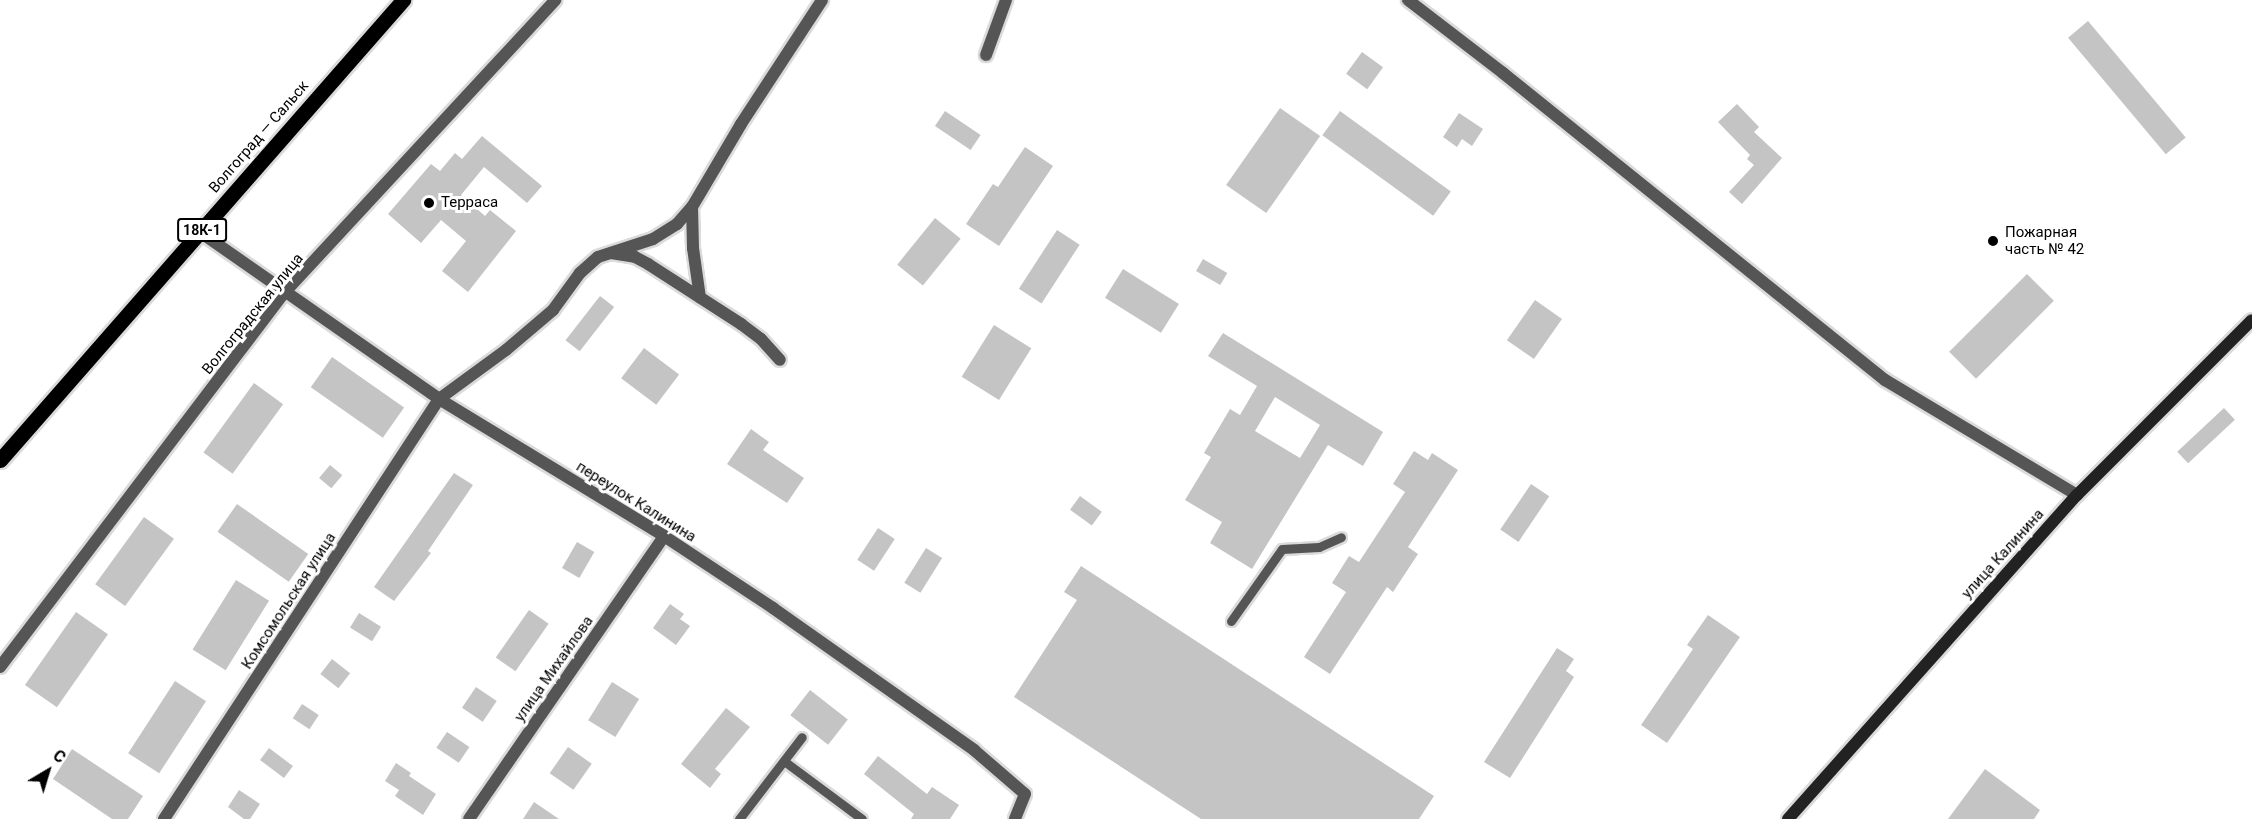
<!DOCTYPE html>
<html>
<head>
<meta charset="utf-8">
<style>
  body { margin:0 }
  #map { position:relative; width:2252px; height:819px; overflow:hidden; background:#fff; font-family:Roboto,sans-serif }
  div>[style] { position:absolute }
  .building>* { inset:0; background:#c4c4c4; transform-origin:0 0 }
  .roads { filter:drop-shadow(2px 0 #dbdbdb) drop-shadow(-2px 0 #dbdbdb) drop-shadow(0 2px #dbdbdb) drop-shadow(0 -2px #dbdbdb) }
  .lane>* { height:9px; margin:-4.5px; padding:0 4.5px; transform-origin:4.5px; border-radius:4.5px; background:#555 }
  .street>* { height:12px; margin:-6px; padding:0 6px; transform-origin:6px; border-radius:6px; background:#555 }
  .secondary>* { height:12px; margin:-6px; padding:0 6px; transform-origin:6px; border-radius:6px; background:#222 }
  .primary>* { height:15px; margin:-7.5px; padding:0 7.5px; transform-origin:7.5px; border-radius:7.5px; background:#000 }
  .dots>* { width:16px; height:16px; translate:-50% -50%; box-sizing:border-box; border:3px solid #fff; border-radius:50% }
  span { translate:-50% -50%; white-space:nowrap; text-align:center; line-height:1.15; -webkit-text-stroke:6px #fff; paint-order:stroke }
  .shield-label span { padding:2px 4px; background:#fff; border:2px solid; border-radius:4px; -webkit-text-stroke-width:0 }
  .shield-label { font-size:14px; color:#000; font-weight:700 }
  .street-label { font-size:15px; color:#000 }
  .poi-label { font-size:15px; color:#000 }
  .left { translate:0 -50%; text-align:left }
  .north { position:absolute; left:18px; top:741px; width:60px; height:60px; -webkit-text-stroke:4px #fff; paint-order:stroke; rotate:38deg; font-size:16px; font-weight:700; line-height:24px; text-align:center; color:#000 }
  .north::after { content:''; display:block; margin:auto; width:21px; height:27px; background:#000; clip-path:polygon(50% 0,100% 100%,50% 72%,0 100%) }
</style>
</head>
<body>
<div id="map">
  <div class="building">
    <i style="left:2088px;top:21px;width:152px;height:26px;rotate:50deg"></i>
    <i style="left:1362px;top:52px;width:26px;height:27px;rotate:36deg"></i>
    <i style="clip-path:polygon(1737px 104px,1759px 127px,1754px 132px,1782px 158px,1742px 204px,1729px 192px,1754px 165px,1747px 159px,1750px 155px,1718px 122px)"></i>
    <i style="left:1280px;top:108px;width:49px;height:94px;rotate:35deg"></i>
    <i style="left:945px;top:111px;width:43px;height:18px;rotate:34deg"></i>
    <i style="left:1340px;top:111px;width:137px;height:30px;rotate:36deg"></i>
    <i style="clip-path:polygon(1459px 113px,1483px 129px,1472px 146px,1462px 139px,1457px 147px,1443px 137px)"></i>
    <i style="clip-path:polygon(482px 136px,542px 186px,527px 203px,484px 167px,461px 195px,485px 216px,490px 210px,516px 231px,468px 292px,442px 271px,466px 241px,441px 220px,421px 243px,388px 214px,431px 164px,440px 171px,455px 153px,462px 159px)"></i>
    <i style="clip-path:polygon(1025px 147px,1053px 166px,999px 246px,966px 224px,993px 184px,998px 187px)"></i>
    <i style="left:935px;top:218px;width:33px;height:60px;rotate:39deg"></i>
    <i style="left:1057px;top:230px;width:27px;height:70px;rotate:33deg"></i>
    <i style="left:1203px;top:259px;width:28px;height:14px;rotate:30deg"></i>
    <i style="left:1123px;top:269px;width:66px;height:34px;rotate:32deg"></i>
    <i style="left:2027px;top:274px;width:38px;height:110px;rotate:45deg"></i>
    <i style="left:600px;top:296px;width:18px;height:56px;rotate:38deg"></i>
    <i style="left:1535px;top:300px;width:33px;height:49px;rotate:35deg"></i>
    <i style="left:994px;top:325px;width:44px;height:61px;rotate:32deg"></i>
    <i style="clip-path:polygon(evenodd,1223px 333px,1383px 432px,1363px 466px,1328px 445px,1252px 569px,1210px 543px,1222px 522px,1185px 500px,1211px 457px,1204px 453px,1230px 409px,1240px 415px,1257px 386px,1208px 356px,1223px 333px,1275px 397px,1320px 425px,1300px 458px,1255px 431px,1275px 397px)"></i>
    <i style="left:644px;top:348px;width:44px;height:38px;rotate:37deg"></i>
    <i style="left:332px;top:357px;width:88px;height:37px;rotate:35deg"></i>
    <i style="left:254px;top:383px;width:36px;height:86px;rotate:36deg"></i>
    <i style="left:2224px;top:408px;width:16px;height:64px;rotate:47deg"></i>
    <i style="clip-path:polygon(751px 429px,769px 442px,763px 450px,804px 478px,787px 503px,727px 464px)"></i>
    <i style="clip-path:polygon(1414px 451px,1428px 460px,1432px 453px,1458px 470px,1408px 547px,1418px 554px,1393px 592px,1387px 587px,1330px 674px,1304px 657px,1346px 592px,1332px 583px,1349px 556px,1359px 562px,1405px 492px,1393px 484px)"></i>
    <i style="left:330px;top:465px;width:16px;height:17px;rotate:40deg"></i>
    <i style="clip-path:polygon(454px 473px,473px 485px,428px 551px,431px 553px,394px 601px,374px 587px)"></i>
    <i style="left:1531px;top:484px;width:22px;height:55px;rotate:34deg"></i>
    <i style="left:1080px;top:496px;width:27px;height:17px;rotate:36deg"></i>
    <i style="left:237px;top:504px;width:87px;height:34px;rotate:35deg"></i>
    <i style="left:144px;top:517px;width:37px;height:83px;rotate:36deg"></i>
    <i style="left:878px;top:528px;width:20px;height:38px;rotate:33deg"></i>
    <i style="left:577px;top:542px;width:20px;height:30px;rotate:30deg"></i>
    <i style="left:926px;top:548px;width:19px;height:41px;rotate:32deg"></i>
    <i style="clip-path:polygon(1081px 566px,1434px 796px,1419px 819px,1201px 819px,1014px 697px,1077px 600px,1064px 592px)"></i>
    <i style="left:236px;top:580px;width:39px;height:82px;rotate:32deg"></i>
    <i style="clip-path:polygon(670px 604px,684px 614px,680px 619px,690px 626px,676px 645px,653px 628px)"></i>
    <i style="left:529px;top:610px;width:24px;height:58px;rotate:35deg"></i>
    <i style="left:76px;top:612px;width:39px;height:89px;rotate:35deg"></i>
    <i style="left:359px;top:613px;width:26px;height:17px;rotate:32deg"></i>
    <i style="clip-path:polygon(1708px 615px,1740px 637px,1667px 743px,1641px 725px,1693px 649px,1687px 645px)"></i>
    <i style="clip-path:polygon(1557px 648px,1574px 659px,1566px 671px,1574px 677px,1510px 778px,1484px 762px)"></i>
    <i style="left:332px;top:659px;width:23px;height:19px;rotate:38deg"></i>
    <i style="left:175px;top:681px;width:37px;height:86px;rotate:33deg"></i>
    <i style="left:612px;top:682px;width:32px;height:45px;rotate:32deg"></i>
    <i style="left:476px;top:687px;width:25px;height:25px;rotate:34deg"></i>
    <i style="left:810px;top:690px;width:48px;height:32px;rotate:38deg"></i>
    <i style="left:302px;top:704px;width:20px;height:17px;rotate:33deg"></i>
    <i style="clip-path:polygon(726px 708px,750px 727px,715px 769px,721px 774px,710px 788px,681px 764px)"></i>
    <i style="left:447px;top:732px;width:27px;height:19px;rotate:34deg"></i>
    <i style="left:568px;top:747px;width:29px;height:32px;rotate:35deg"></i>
    <i style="left:269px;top:748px;width:30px;height:15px;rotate:37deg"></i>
    <i style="clip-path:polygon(72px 749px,143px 796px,128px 819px,112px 819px,53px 779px)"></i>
    <i style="clip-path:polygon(878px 756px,927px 794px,932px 787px,959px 805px,950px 819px,911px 819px,914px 814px,864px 774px)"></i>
    <i style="clip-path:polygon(396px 763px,411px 773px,409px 776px,436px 794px,423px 815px,395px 796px,399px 790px,385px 781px)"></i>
    <i style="clip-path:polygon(1985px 769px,2040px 810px,2034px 819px,1948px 819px)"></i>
    <i style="clip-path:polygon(239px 790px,260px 804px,250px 819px,244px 819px,228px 807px)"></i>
    <i style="clip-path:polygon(534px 802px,559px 819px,523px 819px)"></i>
  </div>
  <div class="roads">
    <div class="lane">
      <i style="left:1231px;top:621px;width:88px;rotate:-54.7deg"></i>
      <i style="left:1282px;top:549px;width:37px;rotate:-3deg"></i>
      <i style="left:1319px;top:547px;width:24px;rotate:-24deg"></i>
      <i style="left:784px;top:761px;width:97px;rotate:36.6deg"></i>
      <i style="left:739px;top:819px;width:103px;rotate:-52.5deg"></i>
    </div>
    <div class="street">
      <i style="left:1408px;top:0;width:120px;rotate:37.5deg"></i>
      <i style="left:1503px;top:73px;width:490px;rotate:38.8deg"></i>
      <i style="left:1885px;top:380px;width:224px;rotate:30.9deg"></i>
      <i style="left:986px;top:55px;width:59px;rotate:-70deg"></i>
      <i style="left:692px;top:207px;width:41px;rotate:88.6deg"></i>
      <i style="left:693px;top:248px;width:50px;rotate:82deg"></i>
      <i style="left:200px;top:232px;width:292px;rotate:34.9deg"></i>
      <i style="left:439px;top:399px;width:263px;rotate:31.3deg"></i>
      <i style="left:664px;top:536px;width:131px;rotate:33.4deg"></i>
      <i style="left:773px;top:608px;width:246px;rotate:35.2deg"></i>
      <i style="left:974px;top:750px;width:67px;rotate:40.8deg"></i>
      <i style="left:1025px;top:794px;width:27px;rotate:112deg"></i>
      <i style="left:611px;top:253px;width:24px;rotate:9deg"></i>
      <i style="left:635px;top:257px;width:15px;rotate:28deg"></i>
      <i style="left:648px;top:264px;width:111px;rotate:32.8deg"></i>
      <i style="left:741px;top:324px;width:25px;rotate:37deg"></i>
      <i style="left:761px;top:339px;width:28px;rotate:48deg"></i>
      <i style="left:0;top:667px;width:471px;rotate:-52.8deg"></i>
      <i style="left:285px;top:292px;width:398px;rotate:-47.2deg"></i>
      <i style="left:164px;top:819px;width:502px;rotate:-56.78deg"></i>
      <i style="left:439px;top:399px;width:83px;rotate:-36.2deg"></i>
      <i style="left:506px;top:350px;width:62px;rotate:-40.4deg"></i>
      <i style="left:553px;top:310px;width:46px;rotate:-53.9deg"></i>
      <i style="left:580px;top:273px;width:24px;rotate:-42deg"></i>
      <i style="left:598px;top:257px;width:58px;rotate:-18.1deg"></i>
      <i style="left:653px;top:239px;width:28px;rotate:-32deg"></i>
      <i style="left:677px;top:224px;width:23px;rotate:-49deg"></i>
      <i style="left:692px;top:207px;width:96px;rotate:-59.4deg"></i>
      <i style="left:741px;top:124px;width:148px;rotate:-56.8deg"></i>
      <i style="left:469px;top:819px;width:344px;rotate:-55.4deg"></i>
    </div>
    <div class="secondary">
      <i style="left:1788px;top:819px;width:434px;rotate:-48.3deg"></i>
      <i style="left:2077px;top:495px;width:247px;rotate:-45deg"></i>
    </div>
    <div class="primary">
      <i style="left:0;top:460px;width:612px;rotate:-48.78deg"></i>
    </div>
  </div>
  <div class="dots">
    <i style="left:429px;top:203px;background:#000"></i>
    <i style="left:1993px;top:241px;background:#000"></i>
  </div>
  <div class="shield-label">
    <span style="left:202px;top:230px">18К-1</span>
  </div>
  <div class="street-label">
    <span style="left:259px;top:137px;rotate:-49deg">Волгоград — Сальск</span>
    <span style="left:253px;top:314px;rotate:-51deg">Волгоградская улица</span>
    <span style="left:636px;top:502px;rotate:32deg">переулок Калинина</span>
    <span style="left:2003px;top:554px;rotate:-48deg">улица Калинина</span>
    <span style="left:289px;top:601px;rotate:-57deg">Комсомольская улица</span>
    <span style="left:554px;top:669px;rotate:-55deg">улица Михайлова</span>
  </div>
  <div class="poi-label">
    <span class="left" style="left:441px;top:203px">Терраса</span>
    <span class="left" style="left:2005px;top:241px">Пожарная<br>часть № 42</span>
  </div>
  <div class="north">С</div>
</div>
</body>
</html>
